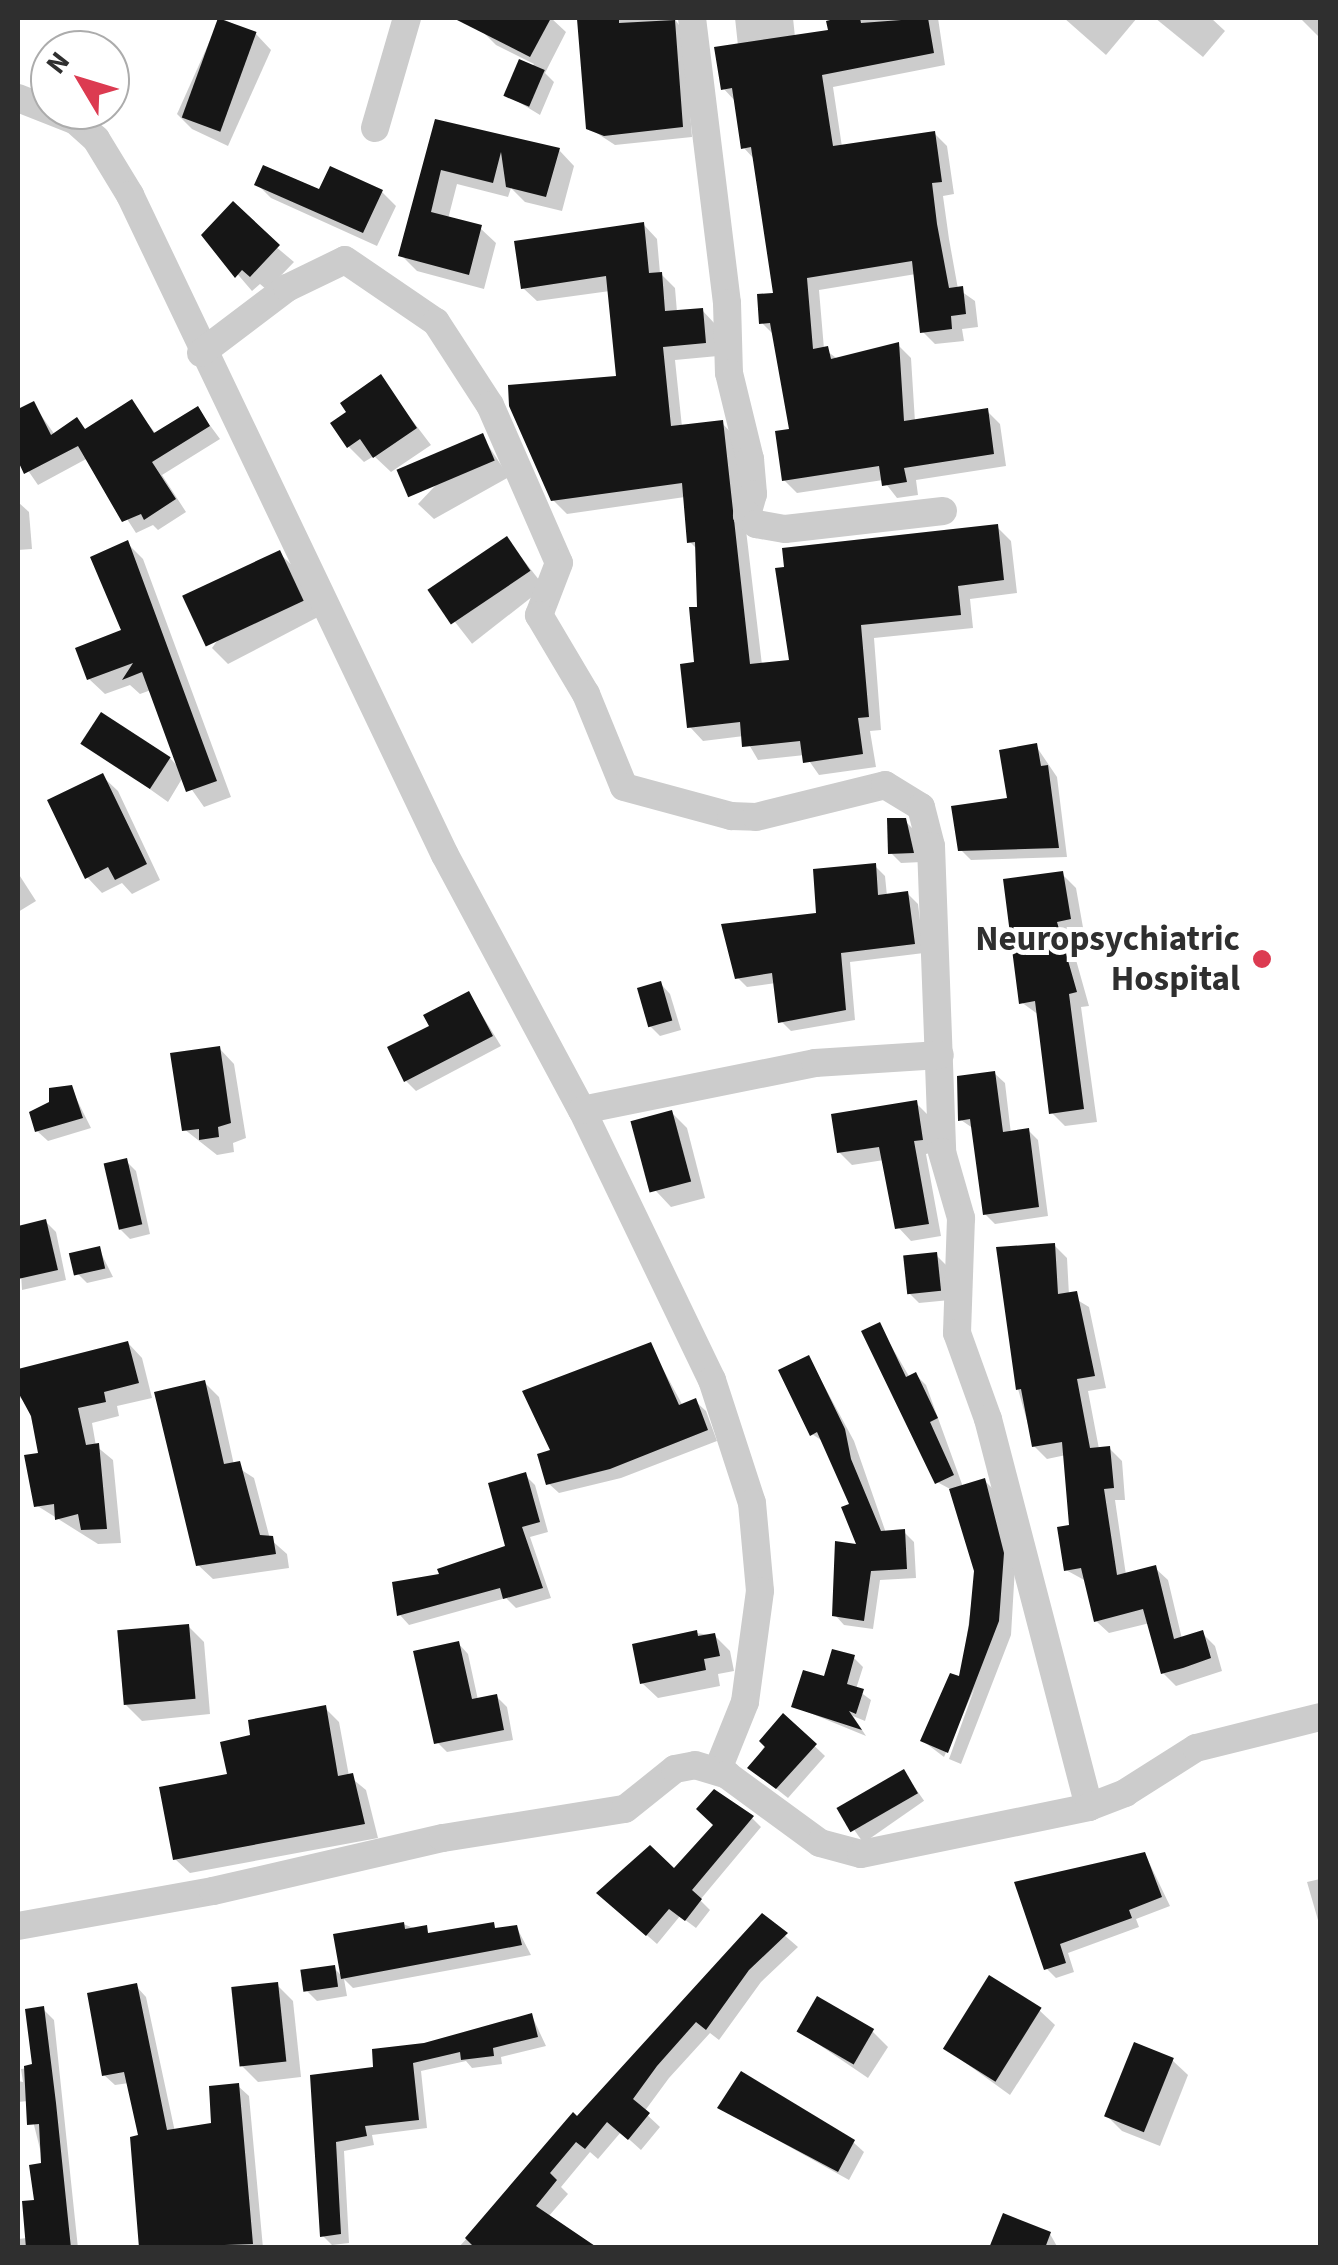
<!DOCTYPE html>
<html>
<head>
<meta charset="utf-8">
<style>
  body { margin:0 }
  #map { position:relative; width:1338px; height:2265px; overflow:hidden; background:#fff; font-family:"Source Sans 3",sans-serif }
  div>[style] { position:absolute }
  .shadow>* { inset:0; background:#0003; transform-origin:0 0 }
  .building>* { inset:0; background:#161616; transform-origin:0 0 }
  .minor>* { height:28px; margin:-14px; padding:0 14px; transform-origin:14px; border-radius:14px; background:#ccc }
  .dots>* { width:28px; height:28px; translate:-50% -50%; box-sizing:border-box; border:5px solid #fff; border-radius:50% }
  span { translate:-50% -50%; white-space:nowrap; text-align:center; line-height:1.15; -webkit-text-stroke:10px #fff; paint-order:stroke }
  .poi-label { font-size:35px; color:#2f2f2f; font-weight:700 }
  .right { translate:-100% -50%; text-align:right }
  .frame { position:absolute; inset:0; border:20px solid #2f2f2f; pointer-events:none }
  .north { position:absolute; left:30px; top:30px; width:100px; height:100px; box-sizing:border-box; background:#fff; border:2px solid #acacac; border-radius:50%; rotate:308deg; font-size:28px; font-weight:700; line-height:40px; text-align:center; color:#2f2f2f }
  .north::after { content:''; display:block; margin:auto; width:35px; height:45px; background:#dc3b51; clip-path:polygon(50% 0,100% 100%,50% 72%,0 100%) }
</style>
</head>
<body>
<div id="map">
  <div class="shadow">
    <i style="clip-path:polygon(220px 18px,256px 34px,271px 50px,228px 146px,192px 129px,177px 114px)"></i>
    <i style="clip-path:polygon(486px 18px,551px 18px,566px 32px,545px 73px,554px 82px,540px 115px,507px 95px,534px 64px,496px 45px,480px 29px)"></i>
    <i style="clip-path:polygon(582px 18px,674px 18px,684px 32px,692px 137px,615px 145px,589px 128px)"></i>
    <i style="clip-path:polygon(735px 18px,793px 18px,795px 37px,831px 32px,836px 18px,938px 18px,945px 65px,833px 87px,842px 147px,934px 133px,947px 146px,954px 194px,943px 196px,949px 239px,958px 289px,975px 301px,978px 327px,962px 329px,964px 341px,935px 344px,922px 331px,916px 274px,819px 290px,824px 349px,839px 360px,898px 345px,911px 358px,915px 422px,987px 411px,1000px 424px,1006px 466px,916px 480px,918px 495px,897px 498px,883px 480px,797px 493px,784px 480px,792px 431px,775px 336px,761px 322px,775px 295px,755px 160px,744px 148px,736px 102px,723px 88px,738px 46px)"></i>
    <i style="clip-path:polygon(1064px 18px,1137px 18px,1106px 55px)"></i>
    <i style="clip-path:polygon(1155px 18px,1211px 18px,1225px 31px,1203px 57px)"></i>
    <i style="clip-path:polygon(1300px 18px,1320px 18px,1320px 38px)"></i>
    <i style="clip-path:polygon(436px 122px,559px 150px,574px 166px,562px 211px,525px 202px,511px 188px,508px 197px,457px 184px,448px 219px,480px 228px,496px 243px,484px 289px,417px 271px,401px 255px)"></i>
    <i style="clip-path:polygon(332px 169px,382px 192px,396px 206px,377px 246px,271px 198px,257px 184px,321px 193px)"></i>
    <i style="clip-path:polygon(230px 208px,294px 262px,267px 290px,260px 284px,252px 291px,204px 235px)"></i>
    <i style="clip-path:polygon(644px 225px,657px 239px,660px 273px,675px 288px,677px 312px,702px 310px,715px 324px,718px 356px,675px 360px,682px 427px,722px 423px,735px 437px,762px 665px,791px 662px,997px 527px,1011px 541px,1017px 593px,970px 599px,973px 628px,874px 638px,881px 730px,870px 731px,876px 767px,819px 775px,805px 755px,758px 760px,744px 736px,703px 741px,690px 727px,700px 609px,698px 550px,689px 541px,685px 497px,567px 514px,553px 500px,619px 378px,610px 291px,537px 301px,523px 288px)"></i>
    <i style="clip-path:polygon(380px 378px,431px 445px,391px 472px,374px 456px,364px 462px,349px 447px,349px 412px)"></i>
    <i style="clip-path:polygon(131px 402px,156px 434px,198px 409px,220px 439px,162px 475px,186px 512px,158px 530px,153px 525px,136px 533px,88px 458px,38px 485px,18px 456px,18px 412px,33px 404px,55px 435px,77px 421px,87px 431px)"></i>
    <i style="clip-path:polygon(482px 436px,509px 477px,434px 519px,418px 504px)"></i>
    <i style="clip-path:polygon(18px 502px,29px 512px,32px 549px,18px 550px)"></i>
    <i style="left:507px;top:539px;width:61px;height:92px;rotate:52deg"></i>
    <i style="clip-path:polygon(127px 543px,143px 559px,231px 797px,204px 807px,183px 777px,168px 802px,85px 743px,170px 758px,180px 769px,151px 690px,140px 694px,130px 685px,105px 694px,89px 679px,125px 631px)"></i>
    <i style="clip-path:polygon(279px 553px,295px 568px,318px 617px,228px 664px,212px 648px)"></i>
    <i style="clip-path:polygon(1036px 746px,1057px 777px,1067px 857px,971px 860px,961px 850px,1010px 800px)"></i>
    <i style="clip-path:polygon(102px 776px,118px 791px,160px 880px,132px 894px,122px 883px,102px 893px,87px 877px)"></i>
    <i style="clip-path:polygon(905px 821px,915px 831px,922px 862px,901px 863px,891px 853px)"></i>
    <i style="clip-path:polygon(875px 866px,885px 876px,887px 896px,908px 894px,918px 904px,924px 953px,850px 962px,855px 1020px,791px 1031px,781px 1021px,776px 983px,747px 987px,737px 977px)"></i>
    <i style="clip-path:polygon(18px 873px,36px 901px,18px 912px)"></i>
    <i style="clip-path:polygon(1062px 874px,1076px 888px,1084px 933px,1069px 935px,1089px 1006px,1081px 1007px,1097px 1122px,1065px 1126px,1052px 1113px,1039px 1015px,1021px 1002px)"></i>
    <i style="clip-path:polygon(660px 983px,670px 994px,681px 1030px,660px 1036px,650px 1026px)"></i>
    <i style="clip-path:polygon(469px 994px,501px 1046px,416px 1091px,406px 1081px,433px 1027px)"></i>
    <i style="clip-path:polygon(219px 1048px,234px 1064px,246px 1138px,233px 1143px,234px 1152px,217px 1155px,184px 1129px)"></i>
    <i style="clip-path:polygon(994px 1073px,1005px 1083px,1011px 1134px,1028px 1130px,1038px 1140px,1048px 1216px,995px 1224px,985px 1214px,974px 1129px,961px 1120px)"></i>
    <i style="clip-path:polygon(71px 1088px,91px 1128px,48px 1141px,37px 1131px)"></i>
    <i style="clip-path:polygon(916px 1103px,929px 1116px,935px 1152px,926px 1154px,941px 1236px,911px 1241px,898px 1227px,884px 1160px,852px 1165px,839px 1152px)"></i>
    <i style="clip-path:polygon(671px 1112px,687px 1128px,705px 1198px,671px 1207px,656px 1191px)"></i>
    <i style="clip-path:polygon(126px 1161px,136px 1171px,150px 1234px,130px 1239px,120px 1229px)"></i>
    <i style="clip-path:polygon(46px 1222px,56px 1232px,66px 1280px,22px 1290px,18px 1228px)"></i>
    <i style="clip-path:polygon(1054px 1245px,1067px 1258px,1069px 1295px,1089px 1307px,1106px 1388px,1088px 1391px,1099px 1449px,1109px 1448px,1122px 1461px,1125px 1500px,1115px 1500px,1126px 1575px,1155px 1568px,1168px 1580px,1182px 1639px,1202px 1633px,1215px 1646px,1222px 1671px,1176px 1686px,1163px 1673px,1150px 1623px,1109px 1633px,1096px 1621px,1086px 1581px,1066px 1570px,1072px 1527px,1066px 1455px,1047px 1459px,1034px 1446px,1018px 1389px)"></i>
    <i style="clip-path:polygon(99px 1249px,113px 1277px,87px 1283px,77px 1273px)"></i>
    <i style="clip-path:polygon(936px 1255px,946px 1265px,950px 1300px,919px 1303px,909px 1293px)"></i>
    <i style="clip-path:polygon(879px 1325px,910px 1378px,916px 1375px,926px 1385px,963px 1487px,985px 1481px,997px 1493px,1015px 1567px,1011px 1635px,961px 1764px,949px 1759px,975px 1687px,944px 1757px,923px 1741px,961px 1679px,976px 1570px,952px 1490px,937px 1482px)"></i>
    <i style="clip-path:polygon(128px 1343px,142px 1358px,152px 1398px,117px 1406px,119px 1416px,92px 1423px,96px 1446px,113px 1460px,121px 1543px,98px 1544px,36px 1505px,41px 1455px,28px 1406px,18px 1395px,18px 1372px)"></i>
    <i style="clip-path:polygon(650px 1345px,683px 1406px,695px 1401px,706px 1411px,717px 1441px,621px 1478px,559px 1493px,548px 1483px,554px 1451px)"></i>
    <i style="clip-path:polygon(809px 1358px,854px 1441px,886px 1533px,904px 1532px,914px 1542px,916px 1578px,880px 1580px,873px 1629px,844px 1625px,835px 1615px,838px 1544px,860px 1547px,852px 1505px,824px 1442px,812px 1434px)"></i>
    <i style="clip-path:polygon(204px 1382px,219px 1397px,234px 1465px,254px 1478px,270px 1539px,287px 1554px,289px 1568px,213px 1579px,198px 1565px)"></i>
    <i style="clip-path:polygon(525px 1475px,535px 1485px,548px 1532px,530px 1537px,551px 1598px,516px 1608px,506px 1598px,409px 1625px,400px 1615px,442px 1576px,508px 1547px)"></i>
    <i style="clip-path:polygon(188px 1626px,204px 1642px,210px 1714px,142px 1721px,126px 1705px)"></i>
    <i style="clip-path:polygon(697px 1633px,715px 1636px,730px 1651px,734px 1671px,718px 1674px,720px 1686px,658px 1698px,642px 1683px)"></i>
    <i style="clip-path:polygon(458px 1643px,468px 1654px,478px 1700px,497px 1697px,507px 1707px,513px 1740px,447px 1752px,437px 1742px)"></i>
    <i style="clip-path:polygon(854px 1658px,863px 1667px,856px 1689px,871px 1700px,865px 1721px,853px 1716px,866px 1736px,793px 1706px)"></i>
    <i style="clip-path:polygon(325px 1708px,339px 1722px,349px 1776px,366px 1790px,378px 1838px,190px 1873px,175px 1859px,253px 1737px)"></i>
    <i style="clip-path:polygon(784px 1717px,825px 1756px,788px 1798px,750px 1768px)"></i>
    <i style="left:904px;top:1772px;width:35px;height:74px;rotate:55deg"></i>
    <i style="clip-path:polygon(752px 1818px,761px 1827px,700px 1900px,710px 1910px,696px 1928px,680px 1916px,657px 1944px,609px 1902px,674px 1871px,716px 1825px)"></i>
    <i style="clip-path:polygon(1145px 1854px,1170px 1906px,1136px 1919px,1139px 1927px,1068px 1953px,1074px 1972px,1056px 1978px,1046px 1968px,1017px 1884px)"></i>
    <i style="clip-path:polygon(1320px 1879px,1320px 1927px,1307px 1882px)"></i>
    <i style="clip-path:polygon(762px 1916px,798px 1947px,761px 1982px,719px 2040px,710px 2033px,669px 2078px,644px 2112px,660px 2127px,641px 2150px,621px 2132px,598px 2159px,590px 2152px,561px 2187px,568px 2194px,548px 2217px,594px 2248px,458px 2248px)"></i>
    <i style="clip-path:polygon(403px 1924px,433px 1935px,517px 1928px,531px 1955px,353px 1988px,344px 1979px,347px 1996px,317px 2001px,307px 1991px,334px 1968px,343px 1977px)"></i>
    <i style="clip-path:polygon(277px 1985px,293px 2001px,301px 2077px,258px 2082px,242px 2066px)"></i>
    <i style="clip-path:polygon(136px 1986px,146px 1997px,175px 2132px,214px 2125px,238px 2086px,249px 2096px,263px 2248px,144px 2248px,141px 2137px,129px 2083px,115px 2085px,104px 2075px)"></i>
    <i style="clip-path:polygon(43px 2009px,54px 2020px,78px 2248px,18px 2248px,18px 2239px,27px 2238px,44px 2165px,28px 2101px,18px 2102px,18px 2081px,23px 2082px,21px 2069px,35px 2067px)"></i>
    <i style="clip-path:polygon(1039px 2010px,1055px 2025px,1010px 2095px,945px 2048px)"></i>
    <i style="clip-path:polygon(532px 2016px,546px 2046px,501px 2057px,502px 2064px,472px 2068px,466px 2061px,421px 2071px,427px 2128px,372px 2135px,374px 2145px,344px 2151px,349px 2243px,332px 2245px,323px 2236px,312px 2077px,376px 2069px,424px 2045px)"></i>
    <i style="clip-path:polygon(799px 2031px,872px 2031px,888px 2047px,868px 2078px)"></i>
    <i style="clip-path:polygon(1172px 2060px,1188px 2075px,1160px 2146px,1122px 2131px,1107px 2116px)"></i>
    <i style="clip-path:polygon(720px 2108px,853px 2142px,864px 2152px,849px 2180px)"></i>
    <i style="clip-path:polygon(1050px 2234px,1058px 2248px,992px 2248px)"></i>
  </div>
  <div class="building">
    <i style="left:218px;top:18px;width:41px;height:106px;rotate:20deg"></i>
    <i style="clip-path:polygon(453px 18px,551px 18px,530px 57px)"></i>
    <i style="clip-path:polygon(619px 18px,619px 23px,675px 20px,683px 127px,604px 136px,586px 129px,577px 19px)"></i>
    <i style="clip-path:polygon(838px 18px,860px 18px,861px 23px,928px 18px,934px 53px,822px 75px,833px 146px,935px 131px,942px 182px,932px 183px,937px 224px,949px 288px,963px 286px,966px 314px,951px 316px,952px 329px,920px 333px,912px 261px,807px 278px,813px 349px,828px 346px,831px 359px,899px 342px,904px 421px,988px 408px,994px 454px,904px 468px,907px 482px,882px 486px,879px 466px,782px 481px,775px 431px,789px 429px,770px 323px,759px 324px,757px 294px,773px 293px,751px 147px,741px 149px,732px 88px,721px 90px,714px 47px,828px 30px,826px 21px)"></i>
    <i style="left:519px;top:59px;width:28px;height:40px;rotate:23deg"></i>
    <i style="clip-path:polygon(435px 119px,560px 148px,546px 197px,506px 187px,501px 152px,493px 183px,441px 170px,431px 212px,482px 225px,469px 275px,398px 256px)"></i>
    <i style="clip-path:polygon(263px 165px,319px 189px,330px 166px,383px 190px,363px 233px,254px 185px)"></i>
    <i style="clip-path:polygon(233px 201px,280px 245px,250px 277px,242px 270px,235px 278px,201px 235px)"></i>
    <i style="clip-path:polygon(644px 222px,649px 273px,662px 272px,665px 311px,703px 308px,706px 343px,663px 347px,671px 426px,723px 420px,750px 664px,789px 660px,775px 568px,784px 567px,782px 548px,998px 524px,1004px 580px,958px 586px,961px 615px,861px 625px,869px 717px,858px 718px,863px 754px,803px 763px,800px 741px,742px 747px,740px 722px,687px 728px,680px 664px,694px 662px,689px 607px,697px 607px,695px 542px,687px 543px,682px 483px,551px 501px,509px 406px,508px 385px,616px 376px,606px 276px,521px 289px,514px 241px)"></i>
    <i style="clip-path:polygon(381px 374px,417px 428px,373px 458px,360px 439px,347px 448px,330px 423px,346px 412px,340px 403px)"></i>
    <i style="clip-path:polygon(132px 399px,154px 433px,198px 406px,210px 426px,152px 462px,176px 499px,144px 520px,141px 514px,122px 522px,78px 446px,24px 474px,18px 461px,18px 409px,34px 401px,51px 435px,77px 417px,85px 429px)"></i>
    <i style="left:483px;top:433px;width:30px;height:94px;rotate:67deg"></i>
    <i style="left:507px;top:536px;width:42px;height:96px;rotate:56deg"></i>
    <i style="clip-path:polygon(128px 540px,217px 781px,186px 792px,142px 672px,122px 680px,133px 663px,87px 680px,75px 648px,121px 630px,90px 557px)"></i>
    <i style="left:280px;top:550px;width:56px;height:108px;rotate:65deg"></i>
    <i style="left:101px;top:712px;width:83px;height:38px;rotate:33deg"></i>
    <i style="clip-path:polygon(1037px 743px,1041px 766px,1048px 765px,1059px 848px,958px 851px,951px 806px,1007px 798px,999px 750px)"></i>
    <i style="clip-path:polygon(103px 773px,147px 864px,115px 880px,108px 867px,85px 879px,47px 800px)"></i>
    <i style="clip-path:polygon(887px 818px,906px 818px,914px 853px,888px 854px)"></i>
    <i style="clip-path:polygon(876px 863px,878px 895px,908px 891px,915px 944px,841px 953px,846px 1010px,778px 1023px,772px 973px,735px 979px,721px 924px,816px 913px,813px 869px)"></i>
    <i style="clip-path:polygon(1063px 871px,1071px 919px,1057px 922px,1077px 992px,1069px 994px,1084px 1109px,1049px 1114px,1035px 1001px,1019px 1004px,1003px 879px)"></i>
    <i style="left:661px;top:981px;width:41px;height:25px;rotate:74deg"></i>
    <i style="clip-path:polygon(469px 991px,493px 1036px,404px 1082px,387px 1047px,429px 1026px,423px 1015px)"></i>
    <i style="clip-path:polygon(220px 1046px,231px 1123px,218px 1127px,219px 1137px,199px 1140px,199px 1129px,182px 1131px,170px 1053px)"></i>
    <i style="clip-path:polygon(995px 1071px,1003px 1132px,1029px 1128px,1039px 1207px,983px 1215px,970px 1119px,958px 1121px,957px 1076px)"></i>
    <i style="clip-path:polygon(72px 1085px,83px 1118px,35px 1132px,29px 1112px,49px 1102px,49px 1088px)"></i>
    <i style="clip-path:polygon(917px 1100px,923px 1140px,914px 1141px,929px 1224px,895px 1229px,879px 1147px,837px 1153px,831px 1114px)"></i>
    <i style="left:672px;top:1110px;width:74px;height:43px;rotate:75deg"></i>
    <i style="left:127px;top:1158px;width:68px;height:24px;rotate:77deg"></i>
    <i style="clip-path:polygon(46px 1219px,58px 1270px,18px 1279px,18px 1226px)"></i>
    <i style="clip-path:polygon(1055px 1243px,1058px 1294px,1077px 1291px,1095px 1376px,1077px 1379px,1090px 1448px,1110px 1446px,1114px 1488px,1104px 1489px,1117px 1575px,1156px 1565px,1174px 1639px,1203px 1630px,1211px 1658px,1183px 1668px,1161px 1674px,1143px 1609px,1094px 1622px,1081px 1568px,1064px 1571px,1057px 1527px,1069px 1525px,1062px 1442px,1032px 1447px,1021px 1389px,1016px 1390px,996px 1247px)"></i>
    <i style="left:100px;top:1246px;width:23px;height:32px;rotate:77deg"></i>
    <i style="left:937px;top:1252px;width:39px;height:34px;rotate:84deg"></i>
    <i style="clip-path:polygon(880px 1322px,906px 1377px,916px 1372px,938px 1418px,930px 1422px,954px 1475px,935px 1484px,861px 1331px)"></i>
    <i style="clip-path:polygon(128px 1341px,139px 1383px,104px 1392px,106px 1402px,78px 1408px,86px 1445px,99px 1443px,107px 1529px,81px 1530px,78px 1514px,55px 1520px,54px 1504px,34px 1507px,24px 1455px,38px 1453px,31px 1416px,18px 1392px,18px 1369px)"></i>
    <i style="clip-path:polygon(651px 1342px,679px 1405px,696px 1398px,708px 1430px,610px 1469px,546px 1485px,537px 1454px,550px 1450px,522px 1391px)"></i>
    <i style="clip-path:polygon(809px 1355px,845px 1429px,851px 1459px,881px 1531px,905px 1529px,907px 1569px,871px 1571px,864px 1621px,832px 1616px,835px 1541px,856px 1544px,841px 1507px,849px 1504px,817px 1432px,810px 1436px,778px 1370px)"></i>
    <i style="clip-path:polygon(205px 1380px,224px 1464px,240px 1461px,260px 1535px,273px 1536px,276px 1554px,196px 1566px,154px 1392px)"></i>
    <i style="clip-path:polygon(526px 1472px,540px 1522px,522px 1527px,543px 1588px,503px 1599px,500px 1588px,397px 1616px,392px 1582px,439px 1574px,437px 1569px,505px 1546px,488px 1483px)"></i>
    <i style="clip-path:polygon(985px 1478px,1004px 1553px,999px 1621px,948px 1753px,920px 1741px,950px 1673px,959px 1676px,969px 1625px,974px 1571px,949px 1489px)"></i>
    <i style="left:189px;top:1624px;width:75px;height:72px;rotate:85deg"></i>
    <i style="clip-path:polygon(697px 1630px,698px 1636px,715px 1633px,720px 1656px,704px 1659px,706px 1670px,640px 1684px,632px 1644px)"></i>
    <i style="clip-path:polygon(459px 1641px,472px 1699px,497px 1694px,504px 1730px,434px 1744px,413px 1651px)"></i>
    <i style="clip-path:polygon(832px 1649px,855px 1655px,847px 1684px,864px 1689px,856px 1714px,849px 1711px,862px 1730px,791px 1707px,803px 1670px,824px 1676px)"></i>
    <i style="clip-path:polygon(326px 1705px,338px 1776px,353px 1773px,365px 1824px,173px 1860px,159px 1787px,227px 1774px,220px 1742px,250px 1735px,248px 1720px)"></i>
    <i style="clip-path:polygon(783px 1713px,817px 1744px,776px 1789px,747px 1768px,765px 1747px,759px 1741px)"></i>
    <i style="left:904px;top:1769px;width:28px;height:78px;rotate:60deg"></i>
    <i style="clip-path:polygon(714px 1789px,754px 1816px,692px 1890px,702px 1899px,685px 1921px,669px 1909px,646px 1936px,596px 1893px,650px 1845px,674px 1868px,713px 1825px,696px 1809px)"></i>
    <i style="clip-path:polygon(1145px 1852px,1162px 1897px,1129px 1910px,1132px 1918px,1060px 1944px,1066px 1963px,1044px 1970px,1014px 1882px)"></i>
    <i style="clip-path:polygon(762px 1913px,788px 1933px,749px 1970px,706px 2030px,696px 2022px,657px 2066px,633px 2099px,650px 2113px,628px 2140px,607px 2122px,585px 2149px,576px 2142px,550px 2173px,557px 2180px,536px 2206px,598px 2248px,475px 2248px,465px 2238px,573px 2112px,577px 2116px)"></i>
    <i style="clip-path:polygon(404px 1922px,405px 1929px,427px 1925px,428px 1933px,494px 1922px,495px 1928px,517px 1925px,522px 1945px,341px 1979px,333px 1934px)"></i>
    <i style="left:335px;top:1965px;width:22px;height:35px;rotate:82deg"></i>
    <i style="left:989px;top:1975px;width:62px;height:87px;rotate:32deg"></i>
    <i style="left:278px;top:1982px;width:80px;height:47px;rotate:84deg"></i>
    <i style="clip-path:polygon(137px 1983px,167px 2130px,211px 2123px,209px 2086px,239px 2083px,253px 2244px,139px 2248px,130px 2137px,138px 2135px,124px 2072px,102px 2076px,87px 1993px)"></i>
    <i style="left:817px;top:1996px;width:66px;height:41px;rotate:30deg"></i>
    <i style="clip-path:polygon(44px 2006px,56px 2103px,71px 2248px,26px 2248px,22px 2201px,34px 2200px,29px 2165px,41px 2163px,39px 2124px,27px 2125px,24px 2066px,32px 2064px,25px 2009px)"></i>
    <i style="clip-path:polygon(532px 2013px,538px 2037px,493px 2048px,494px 2056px,461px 2060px,460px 2052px,413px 2063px,419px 2120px,365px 2126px,367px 2136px,336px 2142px,341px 2234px,320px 2237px,310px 2075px,373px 2067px,372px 2049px,424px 2043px)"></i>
    <i style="left:1134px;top:2042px;width:43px;height:80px;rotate:22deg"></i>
    <i style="clip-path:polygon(741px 2071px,855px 2140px,838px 2172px,717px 2108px)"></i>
    <i style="clip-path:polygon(1003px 2213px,1051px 2232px,1045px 2248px,989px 2248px)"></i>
  </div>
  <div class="minor">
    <i style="left:692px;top:18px;width:287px;rotate:83deg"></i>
    <i style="left:727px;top:303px;width:70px;rotate:88.4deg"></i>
    <i style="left:729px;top:373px;width:89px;rotate:76.3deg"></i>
    <i style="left:750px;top:459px;width:35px;rotate:85deg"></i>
    <i style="left:753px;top:494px;width:22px;rotate:106deg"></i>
    <i style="left:747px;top:515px;width:13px;rotate:45deg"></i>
    <i style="left:756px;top:524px;width:29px;rotate:10deg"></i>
    <i style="left:785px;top:529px;width:159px;rotate:-6.5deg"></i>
    <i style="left:18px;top:98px;width:62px;rotate:21.6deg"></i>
    <i style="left:76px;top:121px;width:27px;rotate:42deg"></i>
    <i style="left:96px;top:139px;width:66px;rotate:58.7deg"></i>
    <i style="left:130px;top:195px;width:731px;rotate:64.49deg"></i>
    <i style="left:445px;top:855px;width:289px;rotate:61.8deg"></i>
    <i style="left:582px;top:1110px;width:300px;rotate:64.3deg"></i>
    <i style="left:712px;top:1380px;width:129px;rotate:72deg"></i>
    <i style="left:752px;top:1503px;width:88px;rotate:84.8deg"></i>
    <i style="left:760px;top:1591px;width:112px;rotate:97.7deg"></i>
    <i style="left:745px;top:1702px;width:72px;rotate:111.9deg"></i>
    <i style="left:375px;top:128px;width:115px;rotate:-73.8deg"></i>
    <i style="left:201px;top:353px;width:108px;rotate:-37.1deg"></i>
    <i style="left:287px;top:288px;width:64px;rotate:-25.8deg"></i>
    <i style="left:345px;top:260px;width:110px;rotate:34.3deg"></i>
    <i style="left:436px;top:322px;width:99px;rotate:57deg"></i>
    <i style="left:490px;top:405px;width:172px;rotate:66.4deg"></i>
    <i style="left:559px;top:563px;width:56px;rotate:111deg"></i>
    <i style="left:539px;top:615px;width:92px;rotate:59.3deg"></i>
    <i style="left:586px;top:694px;width:100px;rotate:67.8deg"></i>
    <i style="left:624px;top:787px;width:111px;rotate:15.2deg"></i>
    <i style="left:731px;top:816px;width:25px;rotate:2deg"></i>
    <i style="left:756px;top:817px;width:133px;rotate:-13.9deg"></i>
    <i style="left:885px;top:785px;width:42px;rotate:31.4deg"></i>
    <i style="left:921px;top:807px;width:40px;rotate:75.6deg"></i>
    <i style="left:931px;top:846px;width:306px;rotate:87.9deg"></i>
    <i style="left:942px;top:1152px;width:69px;rotate:73.9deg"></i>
    <i style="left:961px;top:1218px;width:115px;rotate:92deg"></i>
    <i style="left:957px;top:1333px;width:91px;rotate:70.2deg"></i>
    <i style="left:988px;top:1419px;width:401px;rotate:75.4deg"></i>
    <i style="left:582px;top:1110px;width:238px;rotate:-11.4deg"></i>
    <i style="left:815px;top:1063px;width:125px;rotate:-3.7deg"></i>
    <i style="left:18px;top:1926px;width:198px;rotate:-10.2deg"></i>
    <i style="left:213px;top:1891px;width:236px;rotate:-13deg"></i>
    <i style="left:443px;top:1838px;width:184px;rotate:-9.1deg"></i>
    <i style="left:625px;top:1809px;width:64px;rotate:-38.7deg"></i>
    <i style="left:675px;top:1769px;width:20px;rotate:-11deg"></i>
    <i style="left:695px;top:1765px;width:34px;rotate:17deg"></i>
    <i style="left:727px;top:1775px;width:115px;rotate:36.2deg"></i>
    <i style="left:820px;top:1843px;width:42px;rotate:15deg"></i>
    <i style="left:861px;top:1854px;width:233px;rotate:-11.6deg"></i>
    <i style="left:1089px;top:1807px;width:39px;rotate:-21deg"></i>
    <i style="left:1125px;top:1793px;width:84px;rotate:-32.4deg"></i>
    <i style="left:1196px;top:1748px;width:128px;rotate:-14deg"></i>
  </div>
  <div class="dots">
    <i style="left:1262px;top:959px;background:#dc3b51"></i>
  </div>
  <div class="poi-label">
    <span class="right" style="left:1240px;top:959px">Neuropsychiatric<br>Hospital</span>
  </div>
  <div class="frame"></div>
  <div class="north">N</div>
</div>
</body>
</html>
